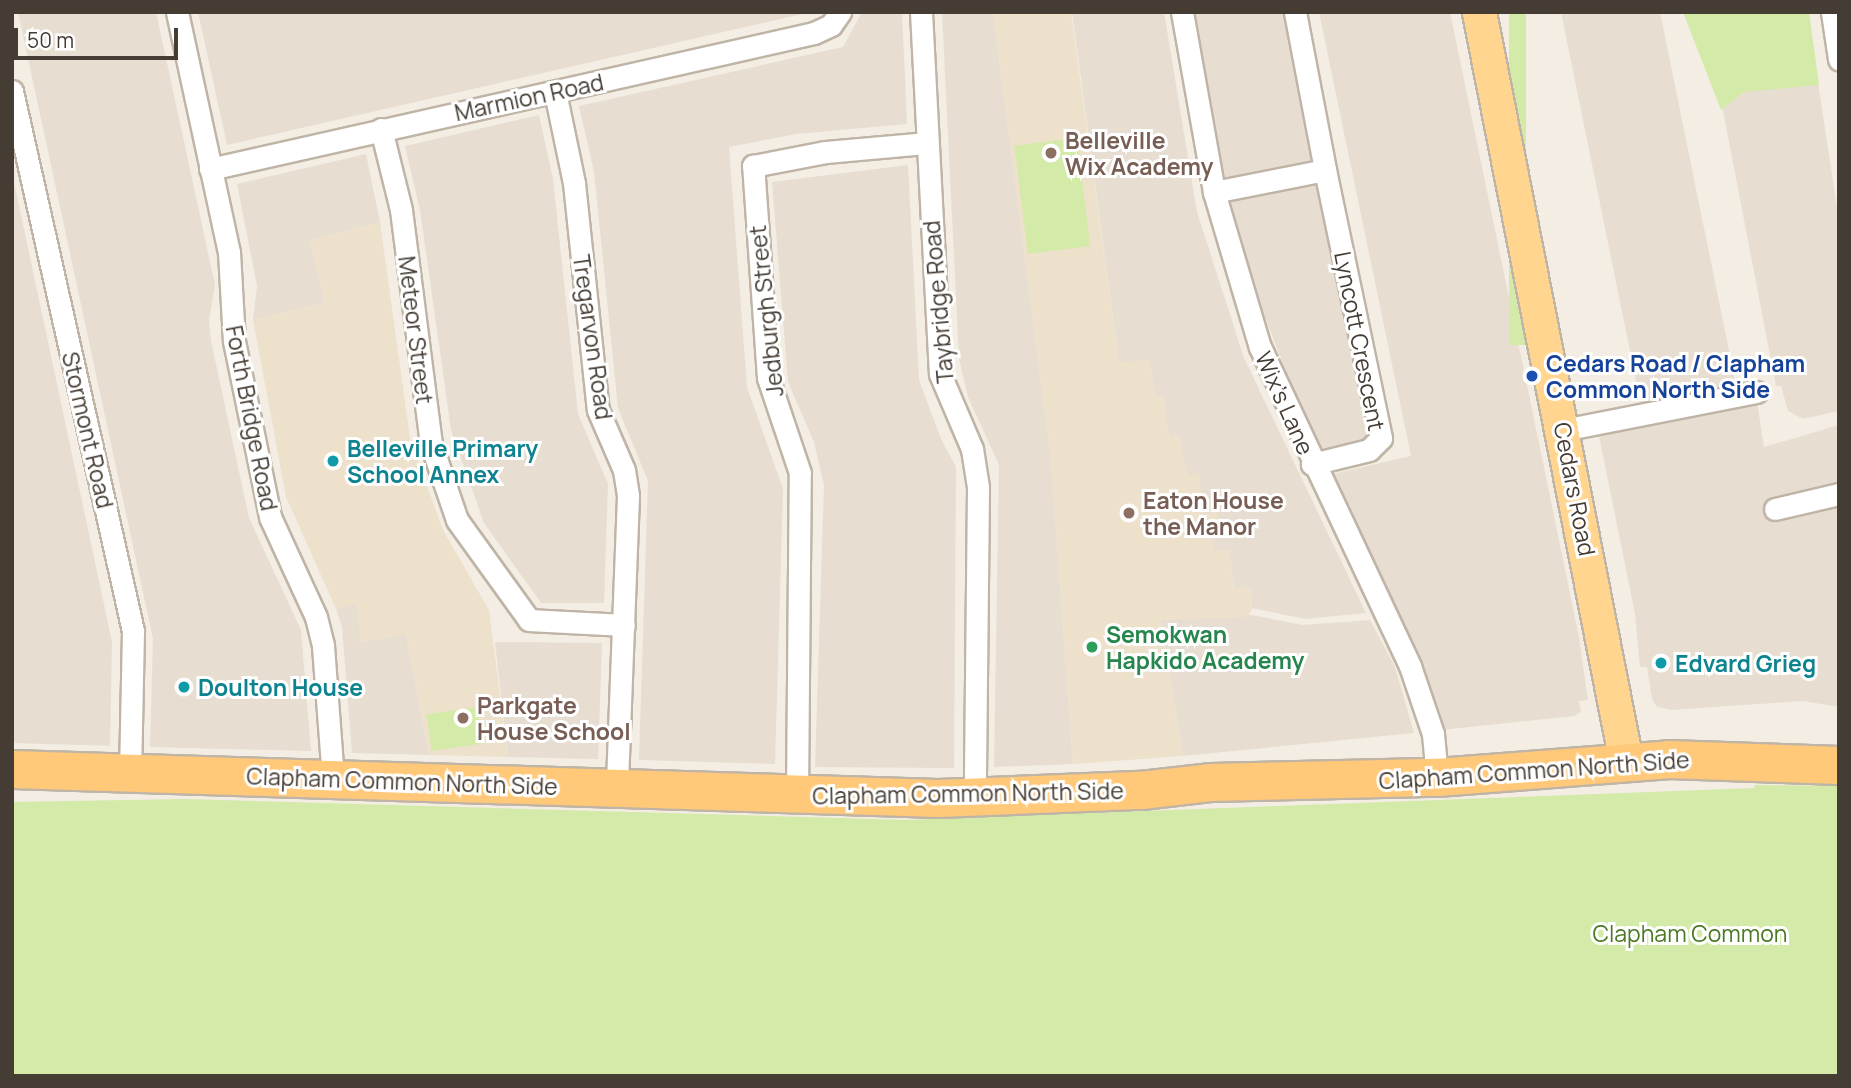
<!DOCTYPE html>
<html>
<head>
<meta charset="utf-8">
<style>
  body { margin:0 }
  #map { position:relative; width:1851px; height:1088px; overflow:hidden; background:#f3ede3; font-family:Manrope,sans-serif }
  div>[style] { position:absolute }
  .residential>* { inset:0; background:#e7ded1 }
  .education>* { inset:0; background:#ede1cc }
  .green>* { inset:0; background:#d3eaa9; transform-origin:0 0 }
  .roads { filter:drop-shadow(2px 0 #bfb4a6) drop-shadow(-2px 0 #bfb4a6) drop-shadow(0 2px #bfb4a6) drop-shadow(0 -2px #bfb4a6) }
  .minor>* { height:21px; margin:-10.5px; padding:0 10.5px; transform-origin:10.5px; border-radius:10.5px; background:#fff }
  .primary>* { height:33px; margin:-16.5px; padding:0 16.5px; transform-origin:16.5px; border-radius:16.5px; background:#ffd590 }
  .trunk>* { height:37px; margin:-18.5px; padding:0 18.5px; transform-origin:18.5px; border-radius:18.5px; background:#ffc979 }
  .dots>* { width:19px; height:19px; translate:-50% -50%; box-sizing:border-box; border:4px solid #fff; border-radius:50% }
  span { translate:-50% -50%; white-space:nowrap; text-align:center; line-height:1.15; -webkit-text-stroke:6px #fff; paint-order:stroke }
  .street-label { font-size:23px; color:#453c33 }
  .education-label { font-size:23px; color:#785e54; font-weight:700 }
  .left { translate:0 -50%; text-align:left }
  .transit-label { font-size:23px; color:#164399; font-weight:700 }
  .culture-label { font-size:23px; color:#0d838f; font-weight:700 }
  .leisure-label { font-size:23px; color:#27864d; font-weight:700 }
  .park-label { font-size:23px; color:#4c7924 }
  .frame { position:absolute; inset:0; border:14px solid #453c33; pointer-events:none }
  .scale { position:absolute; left:14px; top:28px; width:164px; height:32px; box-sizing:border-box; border:4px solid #453c33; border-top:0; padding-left:9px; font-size:21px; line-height:24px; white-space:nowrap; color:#453c33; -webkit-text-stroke:5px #fff; paint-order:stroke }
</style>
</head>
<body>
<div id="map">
  <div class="residential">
    <i style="clip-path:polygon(18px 12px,156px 12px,215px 285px,209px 320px,211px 341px,249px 518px,301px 630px,311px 751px,150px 747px,153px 639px)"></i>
    <i style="clip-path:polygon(198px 12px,811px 12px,227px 145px)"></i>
    <i style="clip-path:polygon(862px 12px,902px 12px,907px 124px,796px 134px,729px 147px,747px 387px,783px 489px,775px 764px,639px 760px,648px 481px,618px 408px,594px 172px,579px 106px,843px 47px)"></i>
    <i style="clip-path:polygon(942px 12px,993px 12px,1051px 459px,1073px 764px,994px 767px,999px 465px,968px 397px,959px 359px)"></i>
    <i style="clip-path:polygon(1072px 12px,1164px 12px,1197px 212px,1244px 358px,1366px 613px,1305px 619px,1252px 608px,1250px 587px,1234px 589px,1229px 550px,1215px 551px,1209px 533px,1217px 512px,1204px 514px,1187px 476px,1179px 436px,1169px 437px,1163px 397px,1155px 398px,1150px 360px,1119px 363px)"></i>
    <i style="clip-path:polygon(1195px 12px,1287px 12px,1317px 154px,1313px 165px,1229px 182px,1217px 175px,1191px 21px)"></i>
    <i style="clip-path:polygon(1319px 12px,1450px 12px,1579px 637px,1588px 700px,1579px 701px,1581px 712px,1575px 716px,1441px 730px,1328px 475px,1411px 456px)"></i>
    <i style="clip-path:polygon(1561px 12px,1660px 12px,1736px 385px,1754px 382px,1764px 447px,1839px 425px,1839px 707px,1803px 701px,1671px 710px,1657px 707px,1652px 699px,1647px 667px,1640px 667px,1635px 614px,1595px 416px,1641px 405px)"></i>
    <i style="clip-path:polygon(1818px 82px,1839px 221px,1839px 411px,1803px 419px,1788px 411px,1781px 386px,1776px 386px,1720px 95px)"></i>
    <i style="clip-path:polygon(539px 115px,553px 179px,578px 414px,608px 484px,604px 603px,541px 603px,484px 523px,451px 430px,420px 210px,405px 146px)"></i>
    <i style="clip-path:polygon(366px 154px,380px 222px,309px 240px,325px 303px,253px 320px,257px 286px,237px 184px)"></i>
    <i style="clip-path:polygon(908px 165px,919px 380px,941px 439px,956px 467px,954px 768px,815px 767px,824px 485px,814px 442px,788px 382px,772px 182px)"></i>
    <i style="clip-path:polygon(12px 173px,112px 642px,110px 746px,12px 743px)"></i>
    <i style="clip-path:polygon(1300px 180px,1321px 189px,1369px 432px,1361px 443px,1330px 454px,1319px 446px,1288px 377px,1221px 202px,1232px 194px)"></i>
    <i style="clip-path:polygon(356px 602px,406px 634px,429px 755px,352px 753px,342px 627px,336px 609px)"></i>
    <i style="clip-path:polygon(1251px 615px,1303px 625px,1370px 620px,1395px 667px,1414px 733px,1183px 756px,1160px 620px)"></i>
    <i style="clip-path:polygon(495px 642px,602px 643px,598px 759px,508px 757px)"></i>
  </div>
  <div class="education">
    <i style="clip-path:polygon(993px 12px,1071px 12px,1119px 363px,1150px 359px,1155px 397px,1163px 397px,1169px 437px,1179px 436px,1187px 475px,1199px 474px,1204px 514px,1217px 512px,1220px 532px,1209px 534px,1215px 551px,1229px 550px,1234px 589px,1250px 587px,1252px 608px,1248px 617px,1160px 620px,1183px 756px,1073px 764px,1051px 459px)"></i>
    <i style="clip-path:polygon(380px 222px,410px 438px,443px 530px,489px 610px,508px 757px,429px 755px,406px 634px,361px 643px,356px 603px,336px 609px,286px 497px,253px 320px,325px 303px,309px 240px)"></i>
  </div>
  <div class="green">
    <i style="left:1509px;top:12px;width:17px;height:333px"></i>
    <i style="clip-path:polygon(1683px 12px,1809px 12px,1819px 85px,1744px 92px,1721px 110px)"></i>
    <i style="left:1077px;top:138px;width:109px;height:63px;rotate:83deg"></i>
    <i style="left:477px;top:707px;width:37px;height:51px;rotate:82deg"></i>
    <i style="clip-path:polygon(1754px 785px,1839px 786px,1839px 1076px,12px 1076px,12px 802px,185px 799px,906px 820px,1755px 788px)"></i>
  </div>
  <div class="roads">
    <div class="minor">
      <i style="left:177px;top:12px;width:246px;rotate:77.8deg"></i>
      <i style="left:229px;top:252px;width:89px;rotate:86.8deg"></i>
      <i style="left:234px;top:341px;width:180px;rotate:78.4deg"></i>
      <i style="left:270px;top:517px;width:110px;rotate:65.3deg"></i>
      <i style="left:316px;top:617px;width:30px;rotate:76deg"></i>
      <i style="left:323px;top:646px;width:132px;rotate:85.7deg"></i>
      <i style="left:921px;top:12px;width:362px;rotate:87deg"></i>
      <i style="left:940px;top:374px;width:82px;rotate:66.9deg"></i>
      <i style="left:972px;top:449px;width:39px;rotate:81deg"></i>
      <i style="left:978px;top:488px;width:309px;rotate:90.6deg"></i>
      <i style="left:1182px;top:12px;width:183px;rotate:79.9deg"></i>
      <i style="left:1214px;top:192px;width:162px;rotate:73.5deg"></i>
      <i style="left:1260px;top:347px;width:353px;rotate:64.8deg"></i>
      <i style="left:1410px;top:666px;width:72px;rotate:71.3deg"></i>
      <i style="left:1433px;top:734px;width:43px;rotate:84.7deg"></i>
      <i style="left:1295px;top:12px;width:161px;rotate:79.2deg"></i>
      <i style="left:1832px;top:12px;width:48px;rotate:81.5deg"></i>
      <i style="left:12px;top:91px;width:553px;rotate:77.37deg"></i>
      <i style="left:133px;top:631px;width:141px;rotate:91.2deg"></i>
      <i style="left:555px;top:92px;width:93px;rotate:78.2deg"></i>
      <i style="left:574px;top:183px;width:228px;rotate:84deg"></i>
      <i style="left:598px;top:410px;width:65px;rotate:66.6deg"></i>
      <i style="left:624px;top:470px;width:26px;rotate:81deg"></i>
      <i style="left:628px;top:496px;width:293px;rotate:92.2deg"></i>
      <i style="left:381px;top:129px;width:83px;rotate:76.1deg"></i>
      <i style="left:401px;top:210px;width:236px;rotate:82.7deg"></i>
      <i style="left:431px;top:444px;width:80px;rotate:71.1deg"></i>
      <i style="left:457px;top:520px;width:123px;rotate:54.2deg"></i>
      <i style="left:529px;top:620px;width:95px;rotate:3deg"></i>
      <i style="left:210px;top:169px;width:619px;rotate:-12.69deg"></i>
      <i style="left:814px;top:33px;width:19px;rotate:-25deg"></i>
      <i style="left:831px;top:25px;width:16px;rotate:-55deg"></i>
      <i style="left:1214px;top:192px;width:113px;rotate:-11.2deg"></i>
      <i style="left:1325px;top:170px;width:274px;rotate:78.2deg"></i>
      <i style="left:1381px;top:438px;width:17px;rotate:135deg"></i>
      <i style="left:1369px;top:450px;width:59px;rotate:166.2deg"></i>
      <i style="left:1563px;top:430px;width:197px;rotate:-11.1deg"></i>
      <i style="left:1775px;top:509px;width:66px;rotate:-13.2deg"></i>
      <i style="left:797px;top:795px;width:322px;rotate:-89.5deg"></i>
      <i style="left:800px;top:473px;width:100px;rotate:-108.6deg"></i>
      <i style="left:768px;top:378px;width:213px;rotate:-94deg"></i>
      <i style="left:753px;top:166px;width:73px;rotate:-11deg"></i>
      <i style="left:825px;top:152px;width:101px;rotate:-5.1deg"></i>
    </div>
    <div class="primary">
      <i style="left:1479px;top:12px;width:763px;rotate:78.9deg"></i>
    </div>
    <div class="trunk">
      <i style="left:12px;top:769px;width:926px;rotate:1.79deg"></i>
      <i style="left:938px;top:798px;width:203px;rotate:-2.3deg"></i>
      <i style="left:1141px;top:790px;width:69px;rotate:-6.6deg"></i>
      <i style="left:1210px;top:782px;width:227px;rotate:-1.3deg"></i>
      <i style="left:1437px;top:777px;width:233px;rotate:-4.4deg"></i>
      <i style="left:1669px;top:759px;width:170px;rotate:2deg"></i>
    </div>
  </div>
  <div class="dots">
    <i style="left:1051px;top:153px;background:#8d6e63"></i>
    <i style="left:1532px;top:376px;background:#1a4fb4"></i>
    <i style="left:333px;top:461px;background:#0f9aa8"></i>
    <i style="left:1129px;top:513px;background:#8d6e63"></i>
    <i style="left:1092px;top:647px;background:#2e9e5b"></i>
    <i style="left:1661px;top:663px;background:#0f9aa8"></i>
    <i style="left:184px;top:687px;background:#0f9aa8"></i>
    <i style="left:463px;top:718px;background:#8d6e63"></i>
  </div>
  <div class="street-label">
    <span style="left:529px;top:97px;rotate:-12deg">Marmion Road</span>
    <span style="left:938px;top:302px;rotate:-95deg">Taybridge Road</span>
    <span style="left:766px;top:311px;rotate:-96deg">Jedburgh Street</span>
    <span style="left:416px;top:330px;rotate:83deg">Meteor Street</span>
    <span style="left:593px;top:337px;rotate:82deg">Tregarvon Road</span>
    <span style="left:1360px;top:341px;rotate:79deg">Lyncott Crescent</span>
    <span style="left:1285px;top:403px;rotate:66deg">Wix's Lane</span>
    <span style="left:252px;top:418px;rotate:79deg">Forth Bridge Road</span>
    <span style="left:88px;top:430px;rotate:77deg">Stormont Road</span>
    <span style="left:1575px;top:489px;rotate:79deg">Cedars Road</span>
    <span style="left:1534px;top:770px;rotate:-4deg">Clapham Common North Side</span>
    <span style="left:402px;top:781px;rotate:2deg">Clapham Common North Side</span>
    <span style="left:968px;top:793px;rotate:-1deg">Clapham Common North Side</span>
  </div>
  <div class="education-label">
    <span class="left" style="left:1065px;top:153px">Belleville<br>Wix Academy</span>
    <span class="left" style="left:1143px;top:513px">Eaton House<br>the Manor</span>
    <span class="left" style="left:477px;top:718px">Parkgate<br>House School</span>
  </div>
  <div class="transit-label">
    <span class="left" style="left:1546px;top:376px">Cedars Road / Clapham<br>Common North Side</span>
  </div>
  <div class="culture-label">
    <span class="left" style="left:347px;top:461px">Belleville Primary<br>School Annex</span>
    <span class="left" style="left:1675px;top:663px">Edvard Grieg</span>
    <span class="left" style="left:198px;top:687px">Doulton House</span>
  </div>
  <div class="leisure-label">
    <span class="left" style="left:1106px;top:647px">Semokwan<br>Hapkido Academy</span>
  </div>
  <div class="park-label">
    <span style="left:1690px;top:933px">Clapham Common</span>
  </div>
  <div class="frame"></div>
  <div class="scale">50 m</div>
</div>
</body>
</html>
